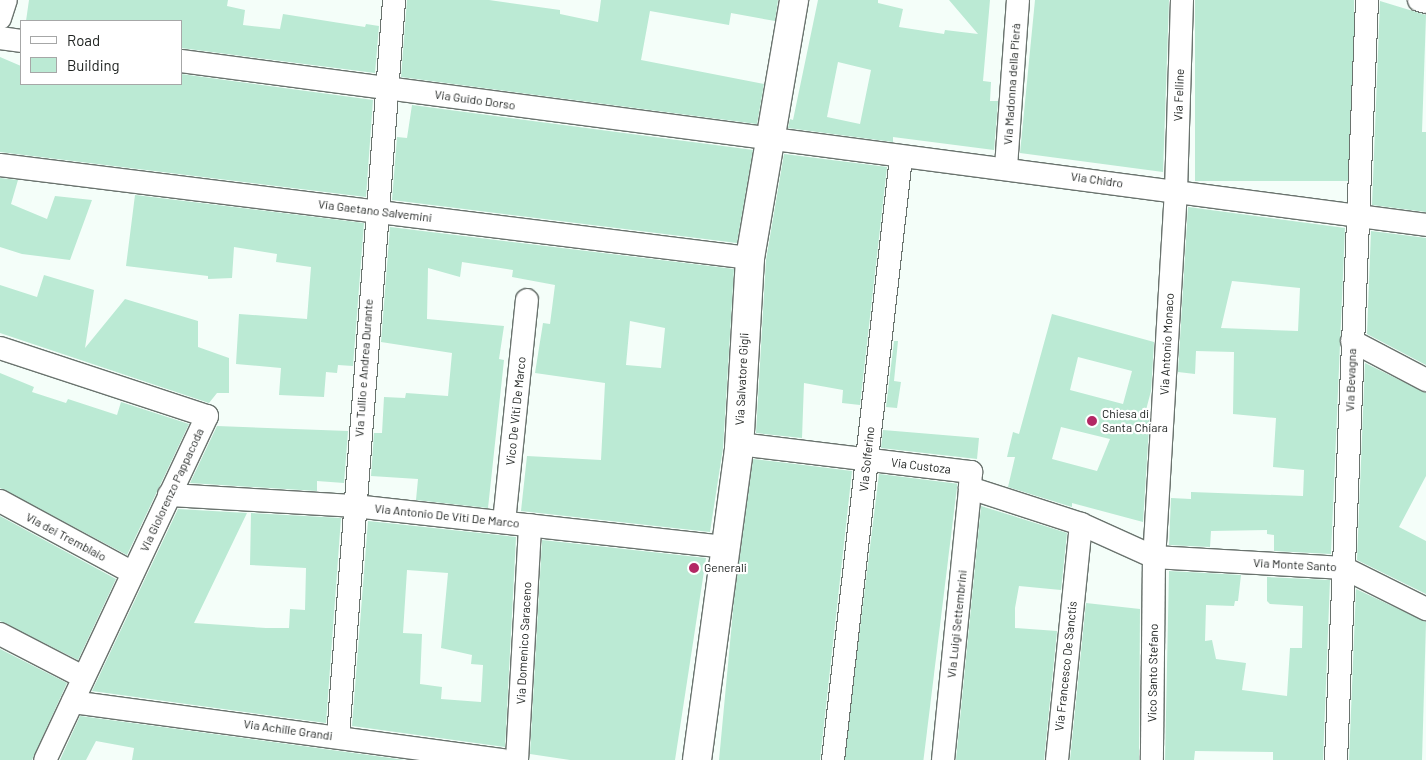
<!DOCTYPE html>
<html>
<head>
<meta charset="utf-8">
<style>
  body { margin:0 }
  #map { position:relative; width:1426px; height:760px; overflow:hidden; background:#f4fef9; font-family:Barlow,sans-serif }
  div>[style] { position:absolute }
  .building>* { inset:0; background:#bbead4; transform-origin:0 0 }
  .roads { filter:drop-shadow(1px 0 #6a736e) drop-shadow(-1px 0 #6a736e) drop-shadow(0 1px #6a736e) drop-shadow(0 -1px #6a736e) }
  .street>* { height:22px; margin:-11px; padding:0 11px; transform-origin:11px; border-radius:11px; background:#fff }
  .secondary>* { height:28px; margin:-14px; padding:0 14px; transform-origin:14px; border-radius:14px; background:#fff }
  .dots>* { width:14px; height:14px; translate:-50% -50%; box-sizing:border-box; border:2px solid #fff; border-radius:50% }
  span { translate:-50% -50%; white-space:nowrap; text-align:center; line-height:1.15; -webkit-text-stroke:4.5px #fff; paint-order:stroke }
  .street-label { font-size:12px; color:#202422 }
  .poi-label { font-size:12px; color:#202422 }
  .left { translate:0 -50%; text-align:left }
  .legend { position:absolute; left:20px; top:20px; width:162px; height:65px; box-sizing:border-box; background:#fff; border:1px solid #a6a7a7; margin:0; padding:6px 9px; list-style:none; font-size:15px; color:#202422 }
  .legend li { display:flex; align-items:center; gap:10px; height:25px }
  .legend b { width:25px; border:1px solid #a6a7a7 }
</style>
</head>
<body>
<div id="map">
  <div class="building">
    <i style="clip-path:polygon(29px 0,228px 0,227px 6px,245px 10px,243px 25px,280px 29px,283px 14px,365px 27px,366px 24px,379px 26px,375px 73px,181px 48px,181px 21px,26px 21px)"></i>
    <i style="clip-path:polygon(407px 0,489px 0,560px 10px,560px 14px,598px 22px,601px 0,778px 0,775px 21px,731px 13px,729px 25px,650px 11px,641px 60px,764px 84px,757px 124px,401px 77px)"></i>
    <i style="clip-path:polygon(evenodd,818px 0,878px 0,878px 3px,903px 9px,899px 27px,944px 34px,945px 30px,978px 34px,949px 0,990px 0,983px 81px,991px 82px,990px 101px,998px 101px,994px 150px,893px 137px,893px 142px,788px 128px,790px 119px,793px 120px,818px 0,838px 62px,871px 70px,860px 124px,827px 117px,838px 62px)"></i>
    <i style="clip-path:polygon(1035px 0,1169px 0,1163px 172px,1020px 153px)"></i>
    <i style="left:1195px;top:0;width:159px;height:181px"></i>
    <i style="clip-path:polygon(1380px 1px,1426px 15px,1422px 132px,1426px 132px,1426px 212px,1372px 205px)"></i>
    <i style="clip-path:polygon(0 57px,21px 66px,21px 84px,181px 84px,181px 74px,373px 100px,366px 197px,0 152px)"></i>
    <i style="clip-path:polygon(412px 105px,753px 150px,737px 243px,392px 200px,397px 137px,407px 138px)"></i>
    <i style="clip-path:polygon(784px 154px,887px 167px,860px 405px,842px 403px,843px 390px,804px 383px,802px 438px,756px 433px,766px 260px)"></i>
    <i style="clip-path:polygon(0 178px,18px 180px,11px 204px,47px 219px,55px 196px,92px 200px,70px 260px,22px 254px,0 247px)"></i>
    <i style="clip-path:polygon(135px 195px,364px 223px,353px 366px,338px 365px,337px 373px,326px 372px,324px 397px,279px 395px,281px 368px,236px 364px,239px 314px,307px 319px,311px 267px,276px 262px,277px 254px,234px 247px,232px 278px,208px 279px,208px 276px,126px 266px)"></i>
    <i style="clip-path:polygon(evenodd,1188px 207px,1345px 228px,1331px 554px,1274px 551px,1274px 535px,1267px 534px,1267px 530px,1211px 531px,1210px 547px,1169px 545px,1171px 498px,1191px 499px,1191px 492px,1303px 496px,1304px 470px,1273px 467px,1276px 418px,1233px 414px,1234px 352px,1196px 351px,1195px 374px,1178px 372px,1188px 207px,1232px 281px,1300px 288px,1298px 331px,1221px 328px,1232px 281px)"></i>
    <i style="clip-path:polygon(evenodd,390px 227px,734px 269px,723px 448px,710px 532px,521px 511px,527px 456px,601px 460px,605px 383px,535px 373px,543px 323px,550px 324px,555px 285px,512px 277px,513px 270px,462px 262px,460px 277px,428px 268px,427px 319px,504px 326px,499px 359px,504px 360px,488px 508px,416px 500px,418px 479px,371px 476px,374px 433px,382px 433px,384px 397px,405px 398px,406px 393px,448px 396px,452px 353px,381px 342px,390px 227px,630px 321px,665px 328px,661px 368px,626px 365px,630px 321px)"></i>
    <i style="clip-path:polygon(1371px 231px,1426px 238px,1426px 365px,1367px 334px)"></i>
    <i style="clip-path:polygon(44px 275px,94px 290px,85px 348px,125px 299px,198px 321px,198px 347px,229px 358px,229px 393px,217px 393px,209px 403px,0 333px,0 285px,37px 297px)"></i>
    <i style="clip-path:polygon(evenodd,1052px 314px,1154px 342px,1151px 391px,1146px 410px,1150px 411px,1143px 522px,1072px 503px,1072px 507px,1008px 487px,1015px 457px,1007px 457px,1013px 432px,1019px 434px,1052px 314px,1078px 357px,1132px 371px,1123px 404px,1070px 390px,1078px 357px,1052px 314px,1061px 427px,1110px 439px,1097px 471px,1052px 459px,1061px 427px)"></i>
    <i style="clip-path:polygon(894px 341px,898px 341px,894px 381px,901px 382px,897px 408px,886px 407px)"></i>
    <i style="clip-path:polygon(1365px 363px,1426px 393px,1426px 476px,1399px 527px,1426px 541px,1426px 594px,1357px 560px)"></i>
    <i style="clip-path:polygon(0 373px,34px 387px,32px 392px,66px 403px,68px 399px,117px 415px,121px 402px,189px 424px,127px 555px,0 488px)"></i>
    <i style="clip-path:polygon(217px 426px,348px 431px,344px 483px,317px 481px,317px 491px,190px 483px)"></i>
    <i style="clip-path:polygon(883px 430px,979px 438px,977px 459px,881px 448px)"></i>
    <i style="clip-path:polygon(753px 459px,852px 471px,820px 760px,719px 760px,734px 600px)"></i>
    <i style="left:879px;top:474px;width:79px;height:288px;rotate:7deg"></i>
    <i style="clip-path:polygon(981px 506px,1067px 533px,1061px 590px,1019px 586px,1015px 608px,1015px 628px,1057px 631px,1044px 760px,956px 760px)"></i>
    <i style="clip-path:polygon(178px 509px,247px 513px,194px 623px,266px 628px,289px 628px,290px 609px,305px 610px,306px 568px,250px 565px,251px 513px,341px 518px,326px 723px,92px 691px)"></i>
    <i style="clip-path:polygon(0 516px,116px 579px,78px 660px,0 621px)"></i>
    <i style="clip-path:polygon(evenodd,368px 521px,516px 537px,505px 747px,352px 726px,368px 521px,407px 570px,448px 573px,441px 648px,472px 655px,471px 664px,483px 665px,481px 702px,441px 699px,442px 687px,420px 684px,422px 634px,403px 633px,407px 570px)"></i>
    <i style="clip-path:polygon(542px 540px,706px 558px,675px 760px,570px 760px,530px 754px)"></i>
    <i style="clip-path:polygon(1169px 571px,1241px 575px,1238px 601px,1235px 601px,1234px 606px,1206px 605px,1205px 641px,1212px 640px,1216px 659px,1246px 663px,1242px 690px,1287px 696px,1290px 648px,1302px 648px,1303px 606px,1270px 604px,1267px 601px,1267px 577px,1330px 580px,1323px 760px,1273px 760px,1273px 752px,1195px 751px,1194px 760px,1165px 760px)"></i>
    <i style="clip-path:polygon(1356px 589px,1426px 622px,1422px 760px,1349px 760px)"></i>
    <i style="clip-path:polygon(1086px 603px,1140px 609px,1139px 760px,1070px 760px)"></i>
    <i style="clip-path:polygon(0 649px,67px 683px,32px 760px,0 760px)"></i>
    <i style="clip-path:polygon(80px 716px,405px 760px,132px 760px,134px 748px,96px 741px,86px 760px,60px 760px)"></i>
  </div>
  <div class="roads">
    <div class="street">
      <i style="left:1182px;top:0;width:190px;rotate:91.8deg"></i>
      <i style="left:1176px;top:190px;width:368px;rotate:93.4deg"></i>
      <i style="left:1154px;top:557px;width:190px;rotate:3.3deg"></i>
      <i style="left:1344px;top:568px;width:92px;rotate:26.6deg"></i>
      <i style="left:1419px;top:0;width:7px;rotate:16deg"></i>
      <i style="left:0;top:18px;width:19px;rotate:-72deg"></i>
      <i style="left:0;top:38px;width:21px;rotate:8deg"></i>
      <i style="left:181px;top:61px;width:1256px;rotate:7.5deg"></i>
      <i style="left:0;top:165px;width:756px;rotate:7.07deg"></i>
      <i style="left:1006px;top:167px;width:167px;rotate:-85.9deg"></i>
      <i style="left:1352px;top:341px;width:84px;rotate:27.8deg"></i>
      <i style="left:0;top:348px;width:218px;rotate:18.2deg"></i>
      <i style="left:207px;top:416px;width:380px;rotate:115.2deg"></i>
      <i style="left:739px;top:444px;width:234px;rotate:6.9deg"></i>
      <i style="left:971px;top:472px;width:16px;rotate:94deg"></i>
      <i style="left:970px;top:488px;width:117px;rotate:18deg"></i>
      <i style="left:169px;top:495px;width:185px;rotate:3.4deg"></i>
      <i style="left:354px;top:506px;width:373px;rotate:6.3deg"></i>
      <i style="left:0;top:501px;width:151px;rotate:28.4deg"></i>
      <i style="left:504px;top:522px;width:223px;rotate:-84.1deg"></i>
      <i style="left:0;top:634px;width:93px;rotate:27.4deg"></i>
      <i style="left:73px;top:702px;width:434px;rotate:7.7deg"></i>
      <i style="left:338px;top:737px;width:739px;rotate:-85.65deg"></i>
      <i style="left:517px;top:760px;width:235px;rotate:-86.8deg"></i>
      <i style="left:833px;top:760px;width:606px;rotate:-83.56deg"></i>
      <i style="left:943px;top:760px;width:273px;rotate:-84.3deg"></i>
      <i style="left:1057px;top:760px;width:237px;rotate:-84.2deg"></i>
      <i style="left:1081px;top:524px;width:80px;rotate:24.3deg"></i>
      <i style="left:1154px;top:557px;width:203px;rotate:90.6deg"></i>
      <i style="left:1336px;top:760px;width:761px;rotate:-87.66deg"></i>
    </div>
    <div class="secondary">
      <i style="left:697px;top:760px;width:314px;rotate:-82.3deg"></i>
      <i style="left:739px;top:449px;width:191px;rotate:-86.7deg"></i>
      <i style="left:750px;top:258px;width:262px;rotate:-80.3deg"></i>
    </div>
  </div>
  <div class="dots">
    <i style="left:1092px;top:421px;background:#b32864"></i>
    <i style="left:694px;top:568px;background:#b32864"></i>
  </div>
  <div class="street-label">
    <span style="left:1012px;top:84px;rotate:-86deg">Via Madonna della Pierà</span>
    <span style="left:1179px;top:95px;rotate:-88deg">Via Felline</span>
    <span style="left:475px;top:100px;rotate:8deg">Via Guido Dorso</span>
    <span style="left:1097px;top:180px;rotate:8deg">Via Chidro</span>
    <span style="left:375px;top:211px;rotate:7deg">Via Gaetano Salvemini</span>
    <span style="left:1167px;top:344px;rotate:-87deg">Via Antonio Monaco</span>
    <span style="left:364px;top:368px;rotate:-86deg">Via Tullio e Andrea Durante</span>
    <span style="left:742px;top:379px;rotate:-87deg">Via Salvatore Gigli</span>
    <span style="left:1351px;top:380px;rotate:-88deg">Via Bevagna</span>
    <span style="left:516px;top:411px;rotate:-84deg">Vico De Viti De Marco</span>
    <span style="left:867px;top:459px;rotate:-84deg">Via Solferino</span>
    <span style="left:921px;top:466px;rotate:7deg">Via Custoza</span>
    <span style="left:172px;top:490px;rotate:-65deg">Via Giolorenzo Pappacoda</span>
    <span style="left:447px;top:516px;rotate:6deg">Via Antonio De Viti De Marco</span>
    <span style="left:66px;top:537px;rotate:28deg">Via dei Tremblaio</span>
    <span style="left:1295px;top:565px;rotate:3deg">Via Monte Santo</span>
    <span style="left:957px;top:624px;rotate:-84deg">Via Luigi Settembrini</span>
    <span style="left:524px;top:643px;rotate:-87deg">Via Domenico Saraceno</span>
    <span style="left:1066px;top:666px;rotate:-84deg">Via Francesco De Sanctis</span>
    <span style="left:1153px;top:673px;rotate:-89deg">Vico Santo Stefano</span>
    <span style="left:288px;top:730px;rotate:8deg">Via Achille Grandi</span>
  </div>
  <div class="poi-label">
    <span class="left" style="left:1102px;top:421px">Chiesa di<br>Santa Chiara</span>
    <span class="left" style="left:704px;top:568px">Generali</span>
  </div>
  <ul class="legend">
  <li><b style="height:6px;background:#fff"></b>Road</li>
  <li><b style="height:14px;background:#bbead4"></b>Building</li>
  </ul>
</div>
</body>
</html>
